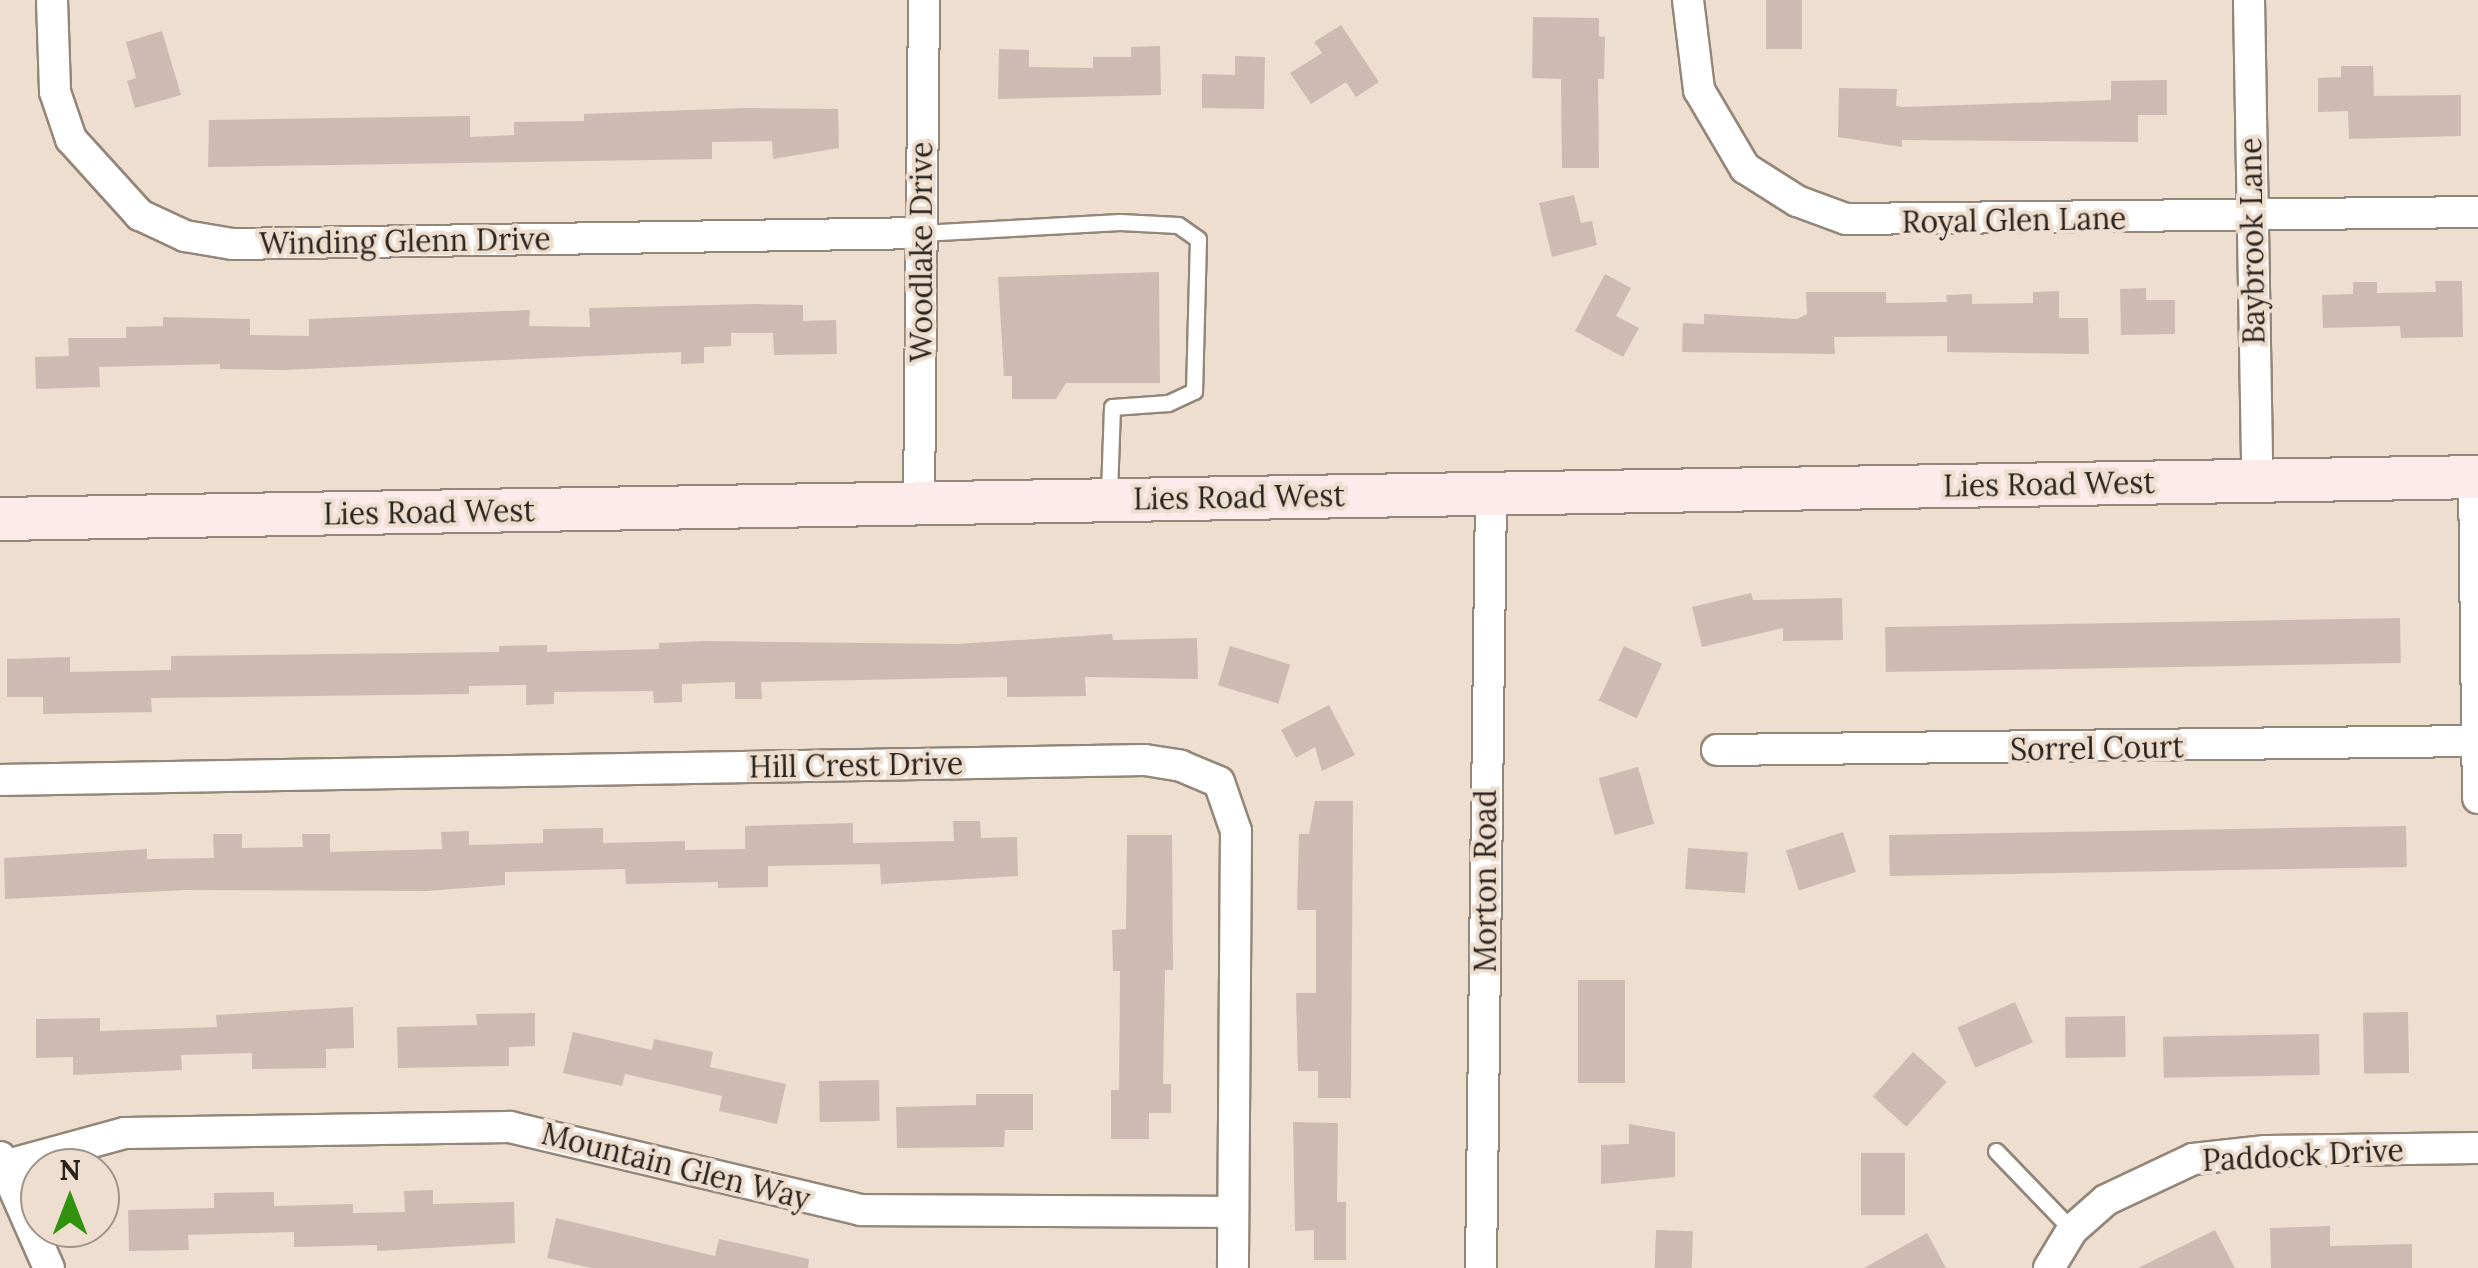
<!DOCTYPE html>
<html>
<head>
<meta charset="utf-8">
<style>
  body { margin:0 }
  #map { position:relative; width:2478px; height:1268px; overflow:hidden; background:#eedecf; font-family:Lora,serif }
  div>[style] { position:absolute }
  .building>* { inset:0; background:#cebab2; transform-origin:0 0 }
  .roads { filter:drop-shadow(2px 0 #948678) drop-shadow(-2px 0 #948678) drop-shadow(0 2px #948678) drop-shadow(0 -2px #948678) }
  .lane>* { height:15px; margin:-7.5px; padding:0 7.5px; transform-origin:7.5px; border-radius:7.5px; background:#fff }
  .street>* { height:30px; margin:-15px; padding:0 15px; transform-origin:15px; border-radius:15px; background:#fff }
  .secondary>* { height:42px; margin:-21px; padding:0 21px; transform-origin:21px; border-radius:21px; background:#fdebeb }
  span { translate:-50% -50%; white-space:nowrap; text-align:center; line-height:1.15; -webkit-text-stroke:8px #eedecf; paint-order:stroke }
  .street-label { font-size:30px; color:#29231e }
  .north { position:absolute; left:20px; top:1148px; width:100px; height:100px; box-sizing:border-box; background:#eedecf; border:2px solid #9f9388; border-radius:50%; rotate:0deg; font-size:28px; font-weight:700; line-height:40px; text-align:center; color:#29231e }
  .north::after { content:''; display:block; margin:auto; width:35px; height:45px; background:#31920e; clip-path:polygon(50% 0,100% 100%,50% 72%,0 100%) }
</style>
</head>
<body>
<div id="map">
  <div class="building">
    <i style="left:1766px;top:0;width:36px;height:49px"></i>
    <i style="clip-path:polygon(1533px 17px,1599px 18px,1599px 36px,1605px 37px,1604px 79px,1598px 79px,1599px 168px,1562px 168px,1561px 79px,1532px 78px)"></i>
    <i style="clip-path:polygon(1341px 25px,1379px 82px,1356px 97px,1346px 82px,1311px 104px,1290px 73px,1322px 53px,1314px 42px)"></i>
    <i style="clip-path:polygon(162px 31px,181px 95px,135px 108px,127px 81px,136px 78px,126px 42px)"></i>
    <i style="clip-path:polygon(1160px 46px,1161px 95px,998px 99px,999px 49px,1029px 50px,1029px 67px,1093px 68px,1093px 57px,1131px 57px,1131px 47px)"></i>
    <i style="clip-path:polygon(1235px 56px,1265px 57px,1264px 109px,1202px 108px,1202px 74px,1235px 75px)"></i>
    <i style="clip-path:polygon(2341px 66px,2373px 66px,2374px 96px,2461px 95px,2461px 136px,2349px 139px,2348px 111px,2318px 112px,2318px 78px,2341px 77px)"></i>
    <i style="clip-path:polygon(2167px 80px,2167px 115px,2138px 115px,2138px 142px,1902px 140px,1902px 147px,1838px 137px,1839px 88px,1897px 89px,1896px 106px,1903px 107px,2111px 100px,2111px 81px)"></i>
    <i style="clip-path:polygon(745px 108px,838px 109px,839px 148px,773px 159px,772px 141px,712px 142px,712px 159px,208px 167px,209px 120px,470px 116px,470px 137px,514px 135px,514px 122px,584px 121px,584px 114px)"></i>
    <i style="clip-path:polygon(1574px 195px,1581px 223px,1592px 221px,1597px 245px,1552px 257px,1539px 203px)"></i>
    <i style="clip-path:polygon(1159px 272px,1160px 383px,1066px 383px,1056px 399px,1012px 399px,1012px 376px,1004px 376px,998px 277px)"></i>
    <i style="clip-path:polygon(1605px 274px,1631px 288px,1616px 316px,1639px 328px,1623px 357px,1575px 331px)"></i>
    <i style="clip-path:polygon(2435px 281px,2462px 281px,2463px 337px,2401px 338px,2400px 326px,2323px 328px,2322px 295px,2353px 294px,2353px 282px,2377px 282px,2377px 293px,2436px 292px)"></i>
    <i style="clip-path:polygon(2146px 288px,2146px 300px,2175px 300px,2175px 334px,2121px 335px,2120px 289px)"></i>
    <i style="clip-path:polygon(2059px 291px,2059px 318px,2088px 318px,2089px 354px,1947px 352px,1947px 336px,1834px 337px,1835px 354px,1682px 352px,1683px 323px,1704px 324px,1704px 314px,1797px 319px,1807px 314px,1806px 292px,1886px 292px,1886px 303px,1947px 302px,1946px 295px,1972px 294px,1972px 304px,2033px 303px,2033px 292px)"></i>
    <i style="clip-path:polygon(755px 304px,803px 305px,803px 321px,836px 320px,837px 354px,774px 355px,773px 333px,731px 333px,731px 346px,704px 347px,704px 363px,681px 364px,681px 352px,284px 370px,220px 369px,220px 364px,99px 367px,100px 387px,36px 389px,35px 357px,69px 356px,68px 338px,126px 338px,126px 327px,163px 326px,163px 317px,250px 319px,250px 335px,309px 336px,309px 319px,530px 310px,529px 326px,590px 327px,589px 308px)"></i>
    <i style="clip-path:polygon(1751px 593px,1753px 600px,1842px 598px,1843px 640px,1783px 641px,1783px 628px,1702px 647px,1692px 607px)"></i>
    <i style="left:2400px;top:618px;width:45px;height:515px;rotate:89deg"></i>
    <i style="clip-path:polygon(1112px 634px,1113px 640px,1197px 638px,1198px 679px,1085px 677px,1086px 696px,1007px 697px,1007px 677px,761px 682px,762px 699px,735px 699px,735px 682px,682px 684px,682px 702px,654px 703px,653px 691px,554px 692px,554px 704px,526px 705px,526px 685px,469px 686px,469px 694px,151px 698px,152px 712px,43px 714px,43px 697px,7px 697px,7px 659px,70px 657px,70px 672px,171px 670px,171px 656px,499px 652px,499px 646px,547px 645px,547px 652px,659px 649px,659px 643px,708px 641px,956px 644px)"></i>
    <i style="left:1230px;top:646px;width:63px;height:41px;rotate:17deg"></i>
    <i style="left:1624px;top:646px;width:42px;height:60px;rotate:25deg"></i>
    <i style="clip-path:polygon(1329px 705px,1355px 755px,1322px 771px,1315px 747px,1296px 758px,1281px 730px)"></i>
    <i style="left:1638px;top:767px;width:59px;height:41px;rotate:74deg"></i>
    <i style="clip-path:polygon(1315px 801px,1353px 801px,1351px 1098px,1318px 1098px,1318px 1071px,1298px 1071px,1296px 993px,1316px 993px,1316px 910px,1297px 910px,1299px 834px,1309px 834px)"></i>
    <i style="clip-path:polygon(953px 821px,980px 821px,981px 838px,1017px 837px,1018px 876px,881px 884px,880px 864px,768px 866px,768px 887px,718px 888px,718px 882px,626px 884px,625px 869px,505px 872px,505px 885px,427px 891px,186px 890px,5px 899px,4px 858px,147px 849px,147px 859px,214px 858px,213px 834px,242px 834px,242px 848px,303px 847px,302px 834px,330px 834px,330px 852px,442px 849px,441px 832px,469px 831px,469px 845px,543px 843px,543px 829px,603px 828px,603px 843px,685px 841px,685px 850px,745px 849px,745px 826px,853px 823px,853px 843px,954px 841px)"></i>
    <i style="left:2406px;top:826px;width:41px;height:517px;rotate:89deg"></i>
    <i style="left:1843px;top:832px;width:42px;height:60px;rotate:72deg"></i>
    <i style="clip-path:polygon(1127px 835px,1172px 835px,1173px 970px,1165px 970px,1163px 1084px,1171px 1084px,1171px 1113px,1149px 1113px,1149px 1139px,1111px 1139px,1111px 1090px,1119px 1090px,1120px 971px,1113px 971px,1112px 930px,1126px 929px)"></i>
    <i style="left:1688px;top:848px;width:60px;height:41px;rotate:4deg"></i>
    <i style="left:1578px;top:980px;width:47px;height:103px"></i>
    <i style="left:2015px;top:1002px;width:44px;height:63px;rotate:66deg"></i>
    <i style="clip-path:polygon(353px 1007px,354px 1048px,326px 1049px,326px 1068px,252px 1069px,252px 1053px,181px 1055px,182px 1070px,73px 1075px,73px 1057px,36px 1058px,36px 1019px,100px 1018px,100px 1031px,217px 1027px,216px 1015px)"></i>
    <i style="left:2408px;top:1012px;width:61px;height:45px;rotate:89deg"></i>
    <i style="clip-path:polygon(535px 1013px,535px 1046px,509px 1047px,509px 1066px,398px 1068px,397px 1027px,477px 1025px,476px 1014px)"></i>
    <i style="left:2125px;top:1016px;width:41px;height:60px;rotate:89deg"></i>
    <i style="clip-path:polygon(573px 1032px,652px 1050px,654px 1039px,713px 1052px,710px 1067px,786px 1084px,777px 1124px,719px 1111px,722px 1096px,625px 1074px,622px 1086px,563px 1073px)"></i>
    <i style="left:2319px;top:1034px;width:41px;height:156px;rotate:89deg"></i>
    <i style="left:1913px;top:1052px;width:45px;height:60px;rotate:42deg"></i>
    <i style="left:879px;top:1080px;width:41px;height:60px;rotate:89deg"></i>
    <i style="clip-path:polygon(976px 1094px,1033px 1094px,1033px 1130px,1005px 1130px,1004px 1147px,897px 1148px,896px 1107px,976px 1105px)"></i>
    <i style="clip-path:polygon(1293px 1122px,1338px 1123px,1337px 1202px,1346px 1202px,1346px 1260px,1314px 1260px,1314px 1230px,1295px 1231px)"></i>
    <i style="clip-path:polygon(1629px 1124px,1675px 1132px,1675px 1177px,1601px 1184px,1601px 1145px,1629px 1144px)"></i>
    <i style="left:1861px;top:1153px;width:44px;height:62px"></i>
    <i style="clip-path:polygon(433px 1190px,433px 1204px,514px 1202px,515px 1243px,377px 1251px,377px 1245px,294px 1247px,294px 1232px,188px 1235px,189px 1250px,129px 1251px,128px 1210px,214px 1208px,214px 1193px,274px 1192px,274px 1206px,353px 1204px,353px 1213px,405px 1212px,404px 1191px)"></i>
    <i style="clip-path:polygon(556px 1218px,715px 1256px,719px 1239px,809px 1259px,808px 1268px,591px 1268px,547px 1258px)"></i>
    <i style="clip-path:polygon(2330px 1226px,2330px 1246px,2412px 1244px,2412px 1268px,2271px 1268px,2270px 1228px)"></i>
    <i style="left:1656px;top:1230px;width:37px;height:38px;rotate:2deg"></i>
    <i style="clip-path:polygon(2215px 1230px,2235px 1268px,2138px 1268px)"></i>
    <i style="clip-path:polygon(1927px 1233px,1946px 1268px,1864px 1268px)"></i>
  </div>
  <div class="roads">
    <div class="lane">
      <i style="left:921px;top:233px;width:199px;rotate:-3.2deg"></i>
      <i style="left:1120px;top:222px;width:58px;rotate:3deg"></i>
      <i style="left:1178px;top:225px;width:24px;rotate:35deg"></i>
      <i style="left:1198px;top:239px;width:152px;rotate:91.5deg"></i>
      <i style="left:1194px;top:391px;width:29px;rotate:155deg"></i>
      <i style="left:1168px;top:403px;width:56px;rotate:175.9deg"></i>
      <i style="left:1112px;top:407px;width:88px;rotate:92deg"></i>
      <i style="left:1996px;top:1151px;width:110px;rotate:46.1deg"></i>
    </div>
    <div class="street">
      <i style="left:52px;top:0;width:92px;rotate:88.1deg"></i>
      <i style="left:55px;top:92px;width:50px;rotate:71.2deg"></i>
      <i style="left:71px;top:139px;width:103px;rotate:47.8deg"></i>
      <i style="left:140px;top:215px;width:50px;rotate:25deg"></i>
      <i style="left:185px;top:236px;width:48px;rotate:9.7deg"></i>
      <i style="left:232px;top:244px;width:689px;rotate:-0.91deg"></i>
      <i style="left:1688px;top:0;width:91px;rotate:83deg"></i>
      <i style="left:1699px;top:90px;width:91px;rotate:59.5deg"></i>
      <i style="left:1745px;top:168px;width:62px;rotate:32.4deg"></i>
      <i style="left:1797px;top:201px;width:52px;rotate:20.2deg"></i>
      <i style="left:1846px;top:219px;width:632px;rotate:-0.63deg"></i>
      <i style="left:2249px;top:0;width:481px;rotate:89deg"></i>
      <i style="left:2474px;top:477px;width:321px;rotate:89.3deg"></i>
      <i style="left:919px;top:503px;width:503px;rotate:-89.43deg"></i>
      <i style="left:1717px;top:750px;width:760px;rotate:-0.68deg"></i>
      <i style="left:0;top:780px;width:1145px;rotate:-1deg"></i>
      <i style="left:1145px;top:760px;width:36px;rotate:9deg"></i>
      <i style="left:1181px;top:766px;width:41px;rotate:22.8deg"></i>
      <i style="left:1219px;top:782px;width:52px;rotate:70.9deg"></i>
      <i style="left:1236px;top:831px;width:437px;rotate:90.4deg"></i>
      <i style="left:0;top:1157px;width:121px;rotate:66.2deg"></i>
      <i style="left:4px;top:1166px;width:125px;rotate:-15.3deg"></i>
      <i style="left:125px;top:1133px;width:385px;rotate:-0.9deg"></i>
      <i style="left:510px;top:1127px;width:360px;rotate:13.3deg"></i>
      <i style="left:860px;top:1210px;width:373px;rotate:0.3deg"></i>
      <i style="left:1481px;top:1268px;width:774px;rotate:-89.26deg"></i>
      <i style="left:2049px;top:1268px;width:44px;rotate:-58.8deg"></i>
      <i style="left:2072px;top:1230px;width:45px;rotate:-41.4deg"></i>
      <i style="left:2106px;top:1200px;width:96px;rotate:-25.2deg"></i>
      <i style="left:2193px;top:1159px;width:73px;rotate:-6.3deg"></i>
      <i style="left:2266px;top:1151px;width:212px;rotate:-0.8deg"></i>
    </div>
    <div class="secondary">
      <i style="left:0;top:519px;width:2478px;rotate:-0.97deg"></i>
    </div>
  </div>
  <div class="street-label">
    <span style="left:2014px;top:220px;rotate:-1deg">Royal Glen Lane</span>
    <span style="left:405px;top:241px;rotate:-1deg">Winding Glenn Drive</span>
    <span style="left:2252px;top:241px;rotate:-91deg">Baybrook Lane</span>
    <span style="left:921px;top:252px;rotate:-90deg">Woodlake Drive</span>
    <span style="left:2049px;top:484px;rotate:-1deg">Lies Road West</span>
    <span style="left:1239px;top:497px;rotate:-1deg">Lies Road West</span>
    <span style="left:429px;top:512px;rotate:-1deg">Lies Road West</span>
    <span style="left:2097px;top:748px;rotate:-1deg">Sorrel Court</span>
    <span style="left:856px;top:765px;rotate:-1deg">Hill Crest Drive</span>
    <span style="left:1485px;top:881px;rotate:-90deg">Morton Road</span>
    <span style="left:2303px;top:1155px;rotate:-3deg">Paddock Drive</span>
    <span style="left:676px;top:1166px;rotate:14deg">Mountain Glen Way</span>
  </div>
  <div class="north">N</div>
</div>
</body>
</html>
